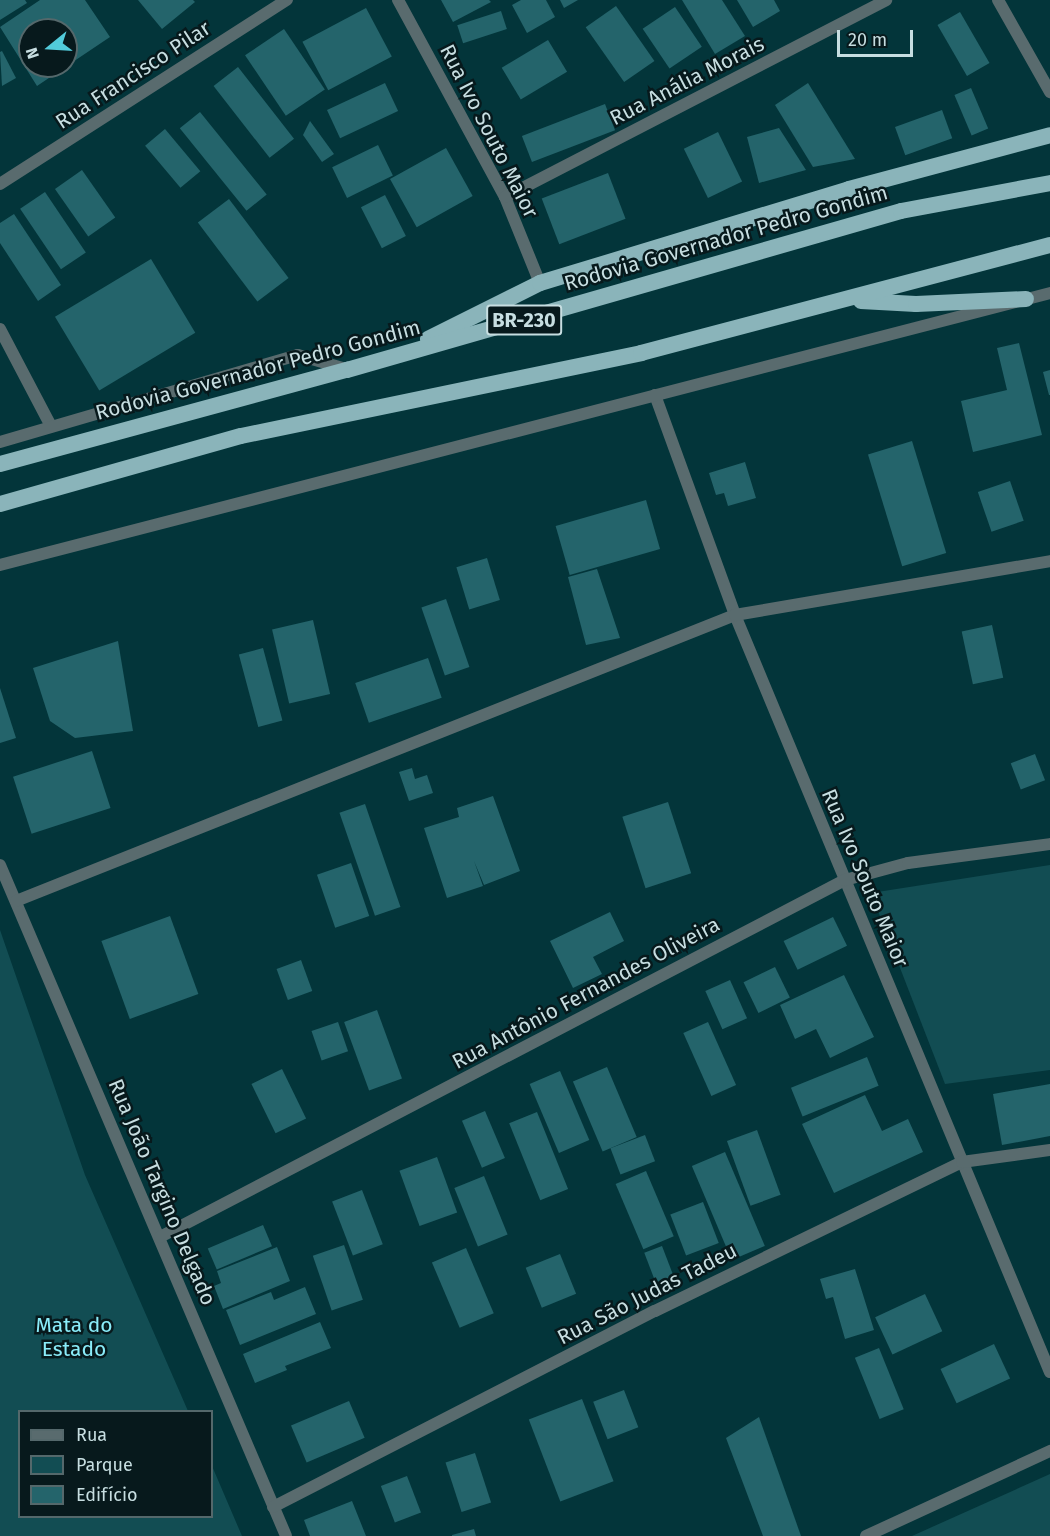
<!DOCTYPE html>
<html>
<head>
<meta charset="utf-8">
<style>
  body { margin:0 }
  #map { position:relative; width:1050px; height:1536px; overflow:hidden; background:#03353a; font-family:"Fira Sans",sans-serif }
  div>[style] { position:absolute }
  .green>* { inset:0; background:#124d53 }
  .building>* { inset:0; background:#24646b; transform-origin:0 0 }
  .minor>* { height:12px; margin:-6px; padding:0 6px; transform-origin:6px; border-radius:6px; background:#596b6e }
  .trunk>* { height:16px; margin:-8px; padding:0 8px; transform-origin:8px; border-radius:8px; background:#8ab4ba }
  span { translate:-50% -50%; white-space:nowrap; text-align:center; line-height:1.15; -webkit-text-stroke:5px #07191c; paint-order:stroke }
  .shield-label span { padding:2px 4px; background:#07191c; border:2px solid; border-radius:4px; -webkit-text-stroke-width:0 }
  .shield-label { font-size:20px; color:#c7dee1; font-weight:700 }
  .street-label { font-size:21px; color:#c7dee1 }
  .park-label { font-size:21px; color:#8aecf9 }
  .legend { position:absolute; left:18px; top:1410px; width:195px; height:108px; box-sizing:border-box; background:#07191c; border:2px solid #54686b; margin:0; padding:8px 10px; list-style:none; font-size:18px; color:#c7dee1 }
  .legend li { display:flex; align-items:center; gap:12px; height:30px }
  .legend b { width:30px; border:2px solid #54686b }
  .north { position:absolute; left:18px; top:18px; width:60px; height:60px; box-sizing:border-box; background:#07191c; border:2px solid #54686b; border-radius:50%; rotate:252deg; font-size:16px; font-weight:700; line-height:24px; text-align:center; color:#c7dee1 }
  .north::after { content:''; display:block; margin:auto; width:21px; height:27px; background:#52cbda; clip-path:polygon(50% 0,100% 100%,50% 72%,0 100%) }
  .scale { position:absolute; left:837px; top:30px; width:76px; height:27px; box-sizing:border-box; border:3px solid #c7dee1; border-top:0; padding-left:8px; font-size:18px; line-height:21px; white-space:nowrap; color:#c7dee1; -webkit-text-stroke:4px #07191c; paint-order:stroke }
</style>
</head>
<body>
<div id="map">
  <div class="green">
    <i style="clip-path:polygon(1050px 865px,1050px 1070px,945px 1084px,871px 893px)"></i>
    <i style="clip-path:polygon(0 930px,85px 1175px,188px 1411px,20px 1412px,20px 1516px,212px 1516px,212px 1466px,242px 1536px,0 1536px)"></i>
    <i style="clip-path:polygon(1050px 1474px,1050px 1536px,912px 1536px)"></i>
  </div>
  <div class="building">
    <i style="clip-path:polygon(0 0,25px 0,27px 3px,0 20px)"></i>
    <i style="clip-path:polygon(evenodd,40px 0,85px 0,110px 37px,37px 86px,0 27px,40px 0,30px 30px,66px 30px,66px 66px,30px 66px,30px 30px)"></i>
    <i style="clip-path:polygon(138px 0,193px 0,195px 2px,162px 29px)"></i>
    <i style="clip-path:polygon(441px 0,489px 0,491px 2px,453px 22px)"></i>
    <i style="clip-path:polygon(521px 0,546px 0,555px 17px,527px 33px,512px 5px)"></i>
    <i style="clip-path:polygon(560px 0,578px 0,564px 8px)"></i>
    <i style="clip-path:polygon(682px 0,722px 0,745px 36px,715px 54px)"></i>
    <i style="clip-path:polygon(737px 0,774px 0,780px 11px,753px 27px)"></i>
    <i style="left:616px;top:6px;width:67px;height:37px;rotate:55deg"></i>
    <i style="left:675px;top:7px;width:48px;height:39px;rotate:56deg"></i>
    <i style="left:366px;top:8px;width:55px;height:72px;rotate:62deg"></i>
    <i style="left:501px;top:11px;width:19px;height:46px;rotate:72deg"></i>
    <i style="left:960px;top:12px;width:59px;height:26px;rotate:60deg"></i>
    <i style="left:284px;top:29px;width:73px;height:47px;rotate:56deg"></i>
    <i style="left:548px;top:40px;width:37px;height:54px;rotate:59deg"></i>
    <i style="clip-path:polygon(2px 51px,16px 78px,2px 86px,0 52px)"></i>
    <i style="left:238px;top:67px;width:91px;height:31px;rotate:52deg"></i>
    <i style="left:385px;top:83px;width:31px;height:64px;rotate:65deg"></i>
    <i style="clip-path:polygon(808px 83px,855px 159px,813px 167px,775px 105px)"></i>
    <i style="left:971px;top:88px;width:44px;height:18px;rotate:67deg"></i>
    <i style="left:605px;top:104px;width:28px;height:89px;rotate:69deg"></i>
    <i style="left:942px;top:110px;width:30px;height:50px;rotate:70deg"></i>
    <i style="left:200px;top:112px;width:106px;height:26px;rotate:51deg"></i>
    <i style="clip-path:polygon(310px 121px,334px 154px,322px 162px,303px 135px)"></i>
    <i style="clip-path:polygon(779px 128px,806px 170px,759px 183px,747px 137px)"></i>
    <i style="left:165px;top:129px;width:55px;height:26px;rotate:50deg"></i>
    <i style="left:718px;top:132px;width:55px;height:38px;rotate:64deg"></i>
    <i style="left:378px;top:145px;width:34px;height:51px;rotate:64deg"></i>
    <i style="left:446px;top:148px;width:55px;height:64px;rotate:61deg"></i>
    <i style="left:82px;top:170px;width:58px;height:33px;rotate:55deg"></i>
    <i style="left:608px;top:173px;width:49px;height:71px;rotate:69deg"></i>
    <i style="left:45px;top:192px;width:73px;height:30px;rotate:56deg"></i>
    <i style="left:385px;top:195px;width:46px;height:27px;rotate:63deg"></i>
    <i style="left:229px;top:199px;width:99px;height:39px;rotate:53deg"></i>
    <i style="clip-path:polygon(14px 214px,61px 285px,38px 301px,0 243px,0 223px)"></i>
    <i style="left:151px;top:259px;width:86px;height:112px;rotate:59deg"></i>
    <i style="clip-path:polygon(1019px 343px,1042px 435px,973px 452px,961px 401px,1007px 390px,997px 348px)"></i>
    <i style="clip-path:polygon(1050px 370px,1050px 395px,1049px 395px,1043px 372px)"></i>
    <i style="left:912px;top:441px;width:117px;height:46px;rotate:73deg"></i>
    <i style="clip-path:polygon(745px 462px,756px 498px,728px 506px,724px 493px,716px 495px,709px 473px)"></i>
    <i style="left:1010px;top:481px;width:42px;height:34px;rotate:71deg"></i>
    <i style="left:646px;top:500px;width:51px;height:94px;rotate:74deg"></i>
    <i style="left:487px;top:558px;width:44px;height:32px;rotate:73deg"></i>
    <i style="clip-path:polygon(597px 569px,620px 638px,586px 645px,568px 577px)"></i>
    <i style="left:446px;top:599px;width:72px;height:26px;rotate:71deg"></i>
    <i style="left:313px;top:620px;width:76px;height:42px;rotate:77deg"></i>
    <i style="left:992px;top:625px;width:54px;height:31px;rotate:78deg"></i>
    <i style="clip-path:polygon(118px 641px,133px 731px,75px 738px,50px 721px,33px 668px)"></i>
    <i style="left:263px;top:648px;width:75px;height:25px;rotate:75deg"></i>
    <i style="left:428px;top:658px;width:42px;height:77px;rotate:71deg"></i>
    <i style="clip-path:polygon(0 688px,16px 738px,0 743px)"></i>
    <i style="left:92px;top:751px;width:60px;height:83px;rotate:72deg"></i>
    <i style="left:1035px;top:754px;width:28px;height:26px;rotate:69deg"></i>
    <i style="clip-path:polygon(412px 768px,415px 779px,427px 775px,433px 793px,409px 801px,399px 772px)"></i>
    <i style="clip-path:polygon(493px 796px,520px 871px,484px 885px,474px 861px,483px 886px,447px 898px,424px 828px,459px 817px,457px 808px)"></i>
    <i style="left:668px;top:802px;width:75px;height:48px;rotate:72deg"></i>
    <i style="left:365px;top:804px;width:109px;height:27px;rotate:71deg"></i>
    <i style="left:351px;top:863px;width:56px;height:36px;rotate:71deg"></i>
    <i style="clip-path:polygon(610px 912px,624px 941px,593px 957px,602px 974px,573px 988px,550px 941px)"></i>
    <i style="left:170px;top:916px;width:83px;height:73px;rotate:70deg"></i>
    <i style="left:833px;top:917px;width:32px;height:55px;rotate:64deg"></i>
    <i style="left:301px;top:960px;width:33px;height:26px;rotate:70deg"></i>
    <i style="left:775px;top:967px;width:34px;height:35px;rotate:64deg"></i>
    <i style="clip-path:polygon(844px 975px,874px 1037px,830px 1058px,816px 1029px,795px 1039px,780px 1005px)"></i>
    <i style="left:730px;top:980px;width:42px;height:27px;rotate:66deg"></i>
    <i style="left:377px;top:1010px;width:73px;height:35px;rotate:70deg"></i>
    <i style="left:338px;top:1022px;width:31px;height:28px;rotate:71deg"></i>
    <i style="left:708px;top:1022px;width:69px;height:27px;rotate:66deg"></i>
    <i style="left:867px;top:1057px;width:31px;height:82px;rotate:68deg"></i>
    <i style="left:607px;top:1067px;width:76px;height:37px;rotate:67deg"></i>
    <i style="left:282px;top:1069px;width:55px;height:34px;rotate:64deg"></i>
    <i style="left:560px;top:1071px;width:75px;height:33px;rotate:67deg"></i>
    <i style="clip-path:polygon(1050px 1084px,1050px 1136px,1002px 1145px,993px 1094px)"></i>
    <i style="clip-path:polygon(865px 1095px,882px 1131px,908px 1119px,923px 1152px,834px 1193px,802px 1124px)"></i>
    <i style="left:485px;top:1111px;width:51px;height:25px;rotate:67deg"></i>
    <i style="left:537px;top:1112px;width:83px;height:30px;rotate:68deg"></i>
    <i style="left:757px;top:1130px;width:69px;height:32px;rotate:70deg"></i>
    <i style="left:645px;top:1135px;width:28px;height:37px;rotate:69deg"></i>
    <i style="left:725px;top:1152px;width:102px;height:36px;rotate:67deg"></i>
    <i style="left:437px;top:1157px;width:59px;height:40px;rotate:70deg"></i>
    <i style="left:646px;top:1171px;width:71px;height:33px;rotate:67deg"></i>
    <i style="left:484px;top:1176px;width:63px;height:32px;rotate:68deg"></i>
    <i style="left:362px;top:1190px;width:58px;height:32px;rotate:69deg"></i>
    <i style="left:703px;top:1202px;width:44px;height:35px;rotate:69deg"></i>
    <i style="left:263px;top:1225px;width:23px;height:60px;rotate:67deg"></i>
    <i style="left:344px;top:1245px;width:58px;height:33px;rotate:71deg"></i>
    <i style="left:662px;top:1246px;width:40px;height:19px;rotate:69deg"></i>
    <i style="clip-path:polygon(277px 1247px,290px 1281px,223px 1309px,214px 1286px,221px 1283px,217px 1271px)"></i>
    <i style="left:466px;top:1248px;width:71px;height:37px;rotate:67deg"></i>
    <i style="left:560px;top:1254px;width:43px;height:37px;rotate:68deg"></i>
    <i style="clip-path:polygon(855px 1269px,874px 1330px,845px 1339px,833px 1297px,826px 1299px,820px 1279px)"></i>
    <i style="clip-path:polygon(305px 1287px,316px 1314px,240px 1345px,226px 1310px,271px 1292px,274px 1300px)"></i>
    <i style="left:925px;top:1294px;width:41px;height:55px;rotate:65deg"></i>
    <i style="clip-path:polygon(320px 1322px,331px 1348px,285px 1366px,287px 1370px,255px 1383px,243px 1354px)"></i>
    <i style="left:994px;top:1344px;width:38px;height:59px;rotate:65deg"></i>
    <i style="left:879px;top:1348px;width:66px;height:26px;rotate:68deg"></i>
    <i style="left:624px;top:1390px;width:40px;height:33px;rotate:69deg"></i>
    <i style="left:582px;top:1399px;width:88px;height:57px;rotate:69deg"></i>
    <i style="left:349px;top:1401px;width:40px;height:63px;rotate:67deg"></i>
    <i style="clip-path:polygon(759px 1417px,801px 1536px,763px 1536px,726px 1438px)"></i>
    <i style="left:475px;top:1453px;width:52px;height:31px;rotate:72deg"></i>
    <i style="left:407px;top:1476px;width:39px;height:28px;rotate:69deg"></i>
    <i style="clip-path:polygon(352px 1501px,366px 1536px,310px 1536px,304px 1520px)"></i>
    <i style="clip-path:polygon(474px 1529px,476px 1536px,452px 1536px,452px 1535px)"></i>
  </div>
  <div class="minor">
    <i style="left:398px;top:0;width:224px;rotate:61.5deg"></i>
    <i style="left:505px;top:197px;width:93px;rotate:67.9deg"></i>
    <i style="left:998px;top:0;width:106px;rotate:60.5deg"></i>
    <i style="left:0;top:184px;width:341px;rotate:-32.7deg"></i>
    <i style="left:505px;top:197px;width:429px;rotate:-27.3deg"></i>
    <i style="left:0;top:329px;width:110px;rotate:62.3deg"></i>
    <i style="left:655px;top:395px;width:234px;rotate:70deg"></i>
    <i style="left:735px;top:615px;width:820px;rotate:67.41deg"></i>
    <i style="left:0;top:442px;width:310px;rotate:-16.3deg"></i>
    <i style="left:298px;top:355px;width:50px;rotate:16.3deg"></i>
    <i style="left:0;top:565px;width:1085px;rotate:-14.52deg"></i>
    <i style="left:0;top:865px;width:729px;rotate:66.91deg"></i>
    <i style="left:16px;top:901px;width:774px;rotate:-21.69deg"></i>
    <i style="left:735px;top:615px;width:320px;rotate:-9.7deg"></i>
    <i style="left:160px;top:1237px;width:772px;rotate:-27.53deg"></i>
    <i style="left:845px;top:880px;width:65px;rotate:-15.1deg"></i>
    <i style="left:908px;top:863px;width:143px;rotate:-7.6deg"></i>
    <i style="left:273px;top:1507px;width:429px;rotate:-27.2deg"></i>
    <i style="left:655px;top:1311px;width:341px;rotate:-25.9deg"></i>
    <i style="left:962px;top:1162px;width:89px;rotate:-7.8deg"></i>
    <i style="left:866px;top:1536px;width:203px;rotate:-24.8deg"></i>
  </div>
  <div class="trunk">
    <i style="left:861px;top:301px;width:55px;rotate:3.1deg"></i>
    <i style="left:916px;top:304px;width:110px;rotate:-2.6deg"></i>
    <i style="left:428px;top:339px;width:125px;rotate:-26.6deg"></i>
    <i style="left:540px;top:283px;width:323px;rotate:-16.9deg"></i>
    <i style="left:849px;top:189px;width:208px;rotate:-15deg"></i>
    <i style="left:0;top:464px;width:360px;rotate:-15.2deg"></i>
    <i style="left:347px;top:370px;width:576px;rotate:-16.01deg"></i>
    <i style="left:901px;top:211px;width:152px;rotate:-10.6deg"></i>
    <i style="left:0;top:504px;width:250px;rotate:-15.8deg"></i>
    <i style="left:241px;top:436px;width:409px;rotate:-11.7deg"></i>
    <i style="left:641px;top:353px;width:423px;rotate:-14.8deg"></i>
  </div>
  <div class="shield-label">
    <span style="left:524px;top:320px">BR-230</span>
  </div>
  <div class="street-label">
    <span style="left:133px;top:75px;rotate:-33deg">Rua Francisco Pilar</span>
    <span style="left:687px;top:81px;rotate:-27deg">Rua Anália Morais</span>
    <span style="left:489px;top:131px;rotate:63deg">Rua Ivo Souto Maior</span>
    <span style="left:726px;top:238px;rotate:-16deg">Rodovia Governador Pedro Gondim</span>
    <span style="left:258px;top:370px;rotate:-15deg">Rodovia Governador Pedro Gondim</span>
    <span style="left:865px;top:878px;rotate:67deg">Rua Ivo Souto Maior</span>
    <span style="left:586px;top:993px;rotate:-28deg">Rua Antônio Fernandes Oliveira</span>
    <span style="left:162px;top:1192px;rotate:67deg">Rua João Targino Delgado</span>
    <span style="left:647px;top:1294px;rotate:-27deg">Rua São Judas Tadeu</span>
  </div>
  <div class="park-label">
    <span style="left:74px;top:1337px">Mata do<br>Estado</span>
  </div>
  <ul class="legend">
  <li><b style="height:8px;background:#596b6e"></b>Rua</li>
  <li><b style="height:16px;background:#124d53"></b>Parque</li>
  <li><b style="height:16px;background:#24646b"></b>Edifício</li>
  </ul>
  <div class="north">N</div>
  <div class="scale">20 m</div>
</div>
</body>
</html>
